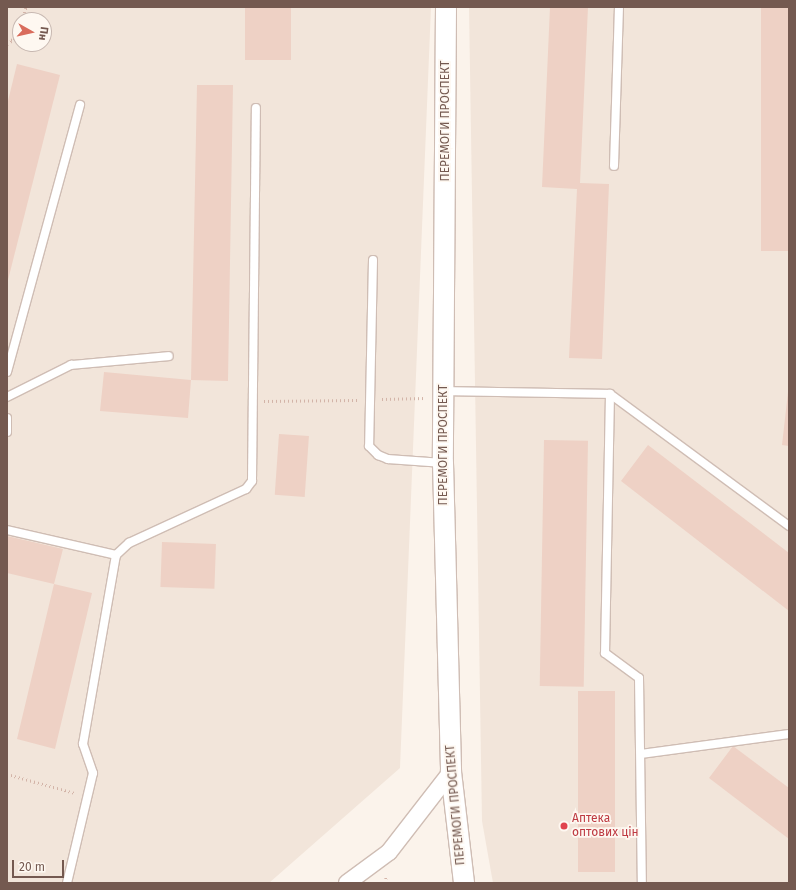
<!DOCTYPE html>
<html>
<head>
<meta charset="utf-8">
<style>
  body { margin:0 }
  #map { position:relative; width:796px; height:890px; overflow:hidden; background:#fbf3eb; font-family:"Fira Sans",sans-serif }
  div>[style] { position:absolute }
  .residential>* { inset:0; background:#f2e5da }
  .building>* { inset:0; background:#eed1c5; transform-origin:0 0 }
  .path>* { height:2.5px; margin-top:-1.25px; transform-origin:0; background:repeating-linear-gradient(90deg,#d3b4a8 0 1px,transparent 0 4px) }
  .roads { filter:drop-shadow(1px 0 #cfbdb4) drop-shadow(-1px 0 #cfbdb4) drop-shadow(0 1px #cfbdb4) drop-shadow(0 -1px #cfbdb4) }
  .service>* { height:8px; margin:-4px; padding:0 4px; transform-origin:4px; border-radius:4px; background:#fff }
  .minor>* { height:16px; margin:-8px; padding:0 8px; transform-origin:8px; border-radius:8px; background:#fff }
  .tertiary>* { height:20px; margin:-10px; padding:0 10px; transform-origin:10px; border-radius:10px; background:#fff }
  .dots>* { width:11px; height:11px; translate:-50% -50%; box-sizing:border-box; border:2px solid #fef8f1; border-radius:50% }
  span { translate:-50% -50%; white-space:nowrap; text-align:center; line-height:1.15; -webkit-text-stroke:3.5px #fef8f1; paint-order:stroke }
  .street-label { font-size:12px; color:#745950 }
  .health-label { font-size:12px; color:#be3a42 }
  .left { translate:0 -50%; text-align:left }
  .frame { position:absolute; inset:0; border:8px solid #745950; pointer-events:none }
  .north { position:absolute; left:12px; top:12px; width:40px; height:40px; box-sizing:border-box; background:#fef8f1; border:1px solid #c7b8b1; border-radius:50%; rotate:98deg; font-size:11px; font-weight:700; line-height:16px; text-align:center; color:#745950 }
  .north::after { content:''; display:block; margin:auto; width:14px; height:18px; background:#d96c5c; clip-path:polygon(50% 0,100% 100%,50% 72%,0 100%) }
  .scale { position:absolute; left:12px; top:860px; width:52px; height:18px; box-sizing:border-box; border:2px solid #745950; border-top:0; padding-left:5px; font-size:12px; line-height:14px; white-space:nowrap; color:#745950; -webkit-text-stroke:3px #fef8f1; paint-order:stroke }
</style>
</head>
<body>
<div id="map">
  <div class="residential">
    <i style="clip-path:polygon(evenodd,7px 7px,431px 7px,400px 768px,269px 883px,7px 883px,7px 7px,20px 20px,44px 20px,44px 44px,20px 44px,20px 20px)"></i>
    <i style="clip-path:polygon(469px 7px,789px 7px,789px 883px,493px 883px,482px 821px)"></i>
  </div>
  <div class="building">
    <i style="left:245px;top:7px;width:46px;height:53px"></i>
    <i style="clip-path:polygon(550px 7px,588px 7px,580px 183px,609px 184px,602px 359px,569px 358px,577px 189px,542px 187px)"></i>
    <i style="left:761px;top:7px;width:28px;height:244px"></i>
    <i style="clip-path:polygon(17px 64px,60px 75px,8px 280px,7px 105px)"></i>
    <i style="clip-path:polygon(197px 85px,233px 85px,228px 381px,191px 380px,188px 418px,100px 411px,104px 372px,191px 380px)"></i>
    <i style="clip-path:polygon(788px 392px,789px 392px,789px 446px,782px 445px)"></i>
    <i style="left:279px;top:434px;width:30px;height:61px;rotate:4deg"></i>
    <i style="left:544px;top:440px;width:44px;height:246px;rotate:1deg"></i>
    <i style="clip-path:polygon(648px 445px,789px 553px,789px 611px,621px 481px)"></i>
    <i style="clip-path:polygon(7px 536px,63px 549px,54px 584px,92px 593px,55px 749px,17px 739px,54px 584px,7px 573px)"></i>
    <i style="left:162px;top:542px;width:54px;height:45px;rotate:2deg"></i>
    <i style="left:578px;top:691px;width:37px;height:181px"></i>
    <i style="clip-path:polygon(733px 746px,789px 788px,789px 839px,709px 778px)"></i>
  </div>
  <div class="path">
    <i style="left:21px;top:20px;width:14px;rotate:-69deg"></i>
    <i style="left:7px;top:39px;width:13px;rotate:9deg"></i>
    <i style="left:7px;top:44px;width:10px;rotate:-37deg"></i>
    <i style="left:15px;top:38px;width:16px;rotate:-72deg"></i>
    <i style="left:382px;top:399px;width:43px;rotate:-1.3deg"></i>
    <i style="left:264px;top:401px;width:93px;rotate:-0.6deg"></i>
    <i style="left:7px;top:774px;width:71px;rotate:15.6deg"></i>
    <i style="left:385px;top:883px;width:7px;rotate:-82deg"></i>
  </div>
  <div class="roads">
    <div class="service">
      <i style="left:614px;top:166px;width:159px;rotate:-88.2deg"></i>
      <i style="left:373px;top:260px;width:186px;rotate:91.2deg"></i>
      <i style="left:369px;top:446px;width:13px;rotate:45deg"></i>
      <i style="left:378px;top:455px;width:11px;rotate:22deg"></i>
      <i style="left:388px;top:459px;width:55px;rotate:4.2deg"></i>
      <i style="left:7px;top:372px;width:277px;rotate:-74.7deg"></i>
      <i style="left:444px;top:391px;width:166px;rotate:1deg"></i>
      <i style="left:610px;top:394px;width:222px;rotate:36.4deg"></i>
      <i style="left:610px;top:394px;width:259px;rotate:91.1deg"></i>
      <i style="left:605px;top:653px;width:42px;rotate:36.3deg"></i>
      <i style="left:639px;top:678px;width:205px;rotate:89.2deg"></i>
      <i style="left:7px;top:397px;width:72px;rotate:-26.6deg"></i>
      <i style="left:71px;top:365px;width:98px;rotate:-5.2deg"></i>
      <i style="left:7px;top:418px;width:14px;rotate:90deg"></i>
      <i style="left:7px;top:530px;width:112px;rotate:12.9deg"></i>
      <i style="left:641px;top:754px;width:149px;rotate:-7.7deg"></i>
      <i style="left:67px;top:883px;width:113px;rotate:-76.7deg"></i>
      <i style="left:93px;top:773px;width:31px;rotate:-109deg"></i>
      <i style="left:83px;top:744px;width:192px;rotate:-80.1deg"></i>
      <i style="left:116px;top:555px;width:18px;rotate:-43deg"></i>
      <i style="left:129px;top:543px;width:129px;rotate:-24.8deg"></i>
      <i style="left:246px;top:489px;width:10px;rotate:-53deg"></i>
      <i style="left:252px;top:481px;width:373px;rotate:-89.4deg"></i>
    </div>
    <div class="minor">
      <i style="left:347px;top:883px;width:52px;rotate:-36.4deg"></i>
      <i style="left:389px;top:852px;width:101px;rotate:-52.2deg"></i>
    </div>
    <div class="tertiary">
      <i style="left:446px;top:7px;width:456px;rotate:90.4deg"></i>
      <i style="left:443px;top:463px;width:309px;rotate:88.5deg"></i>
      <i style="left:451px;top:772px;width:112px;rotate:83.3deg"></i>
    </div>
  </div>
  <div class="dots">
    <i style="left:564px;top:826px;background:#e0444e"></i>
  </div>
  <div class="street-label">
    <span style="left:446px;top:121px;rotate:-90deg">ПЕРЕМОГИ ПРОСПЕКТ</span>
    <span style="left:444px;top:445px;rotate:-90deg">ПЕРЕМОГИ ПРОСПЕКТ</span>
    <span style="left:456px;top:805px;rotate:-95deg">ПЕРЕМОГИ ПРОСПЕКТ</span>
  </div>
  <div class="health-label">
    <span class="left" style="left:572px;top:826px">Аптека<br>оптових цін</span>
  </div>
  <div class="frame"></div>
  <div class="north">Пн</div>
  <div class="scale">20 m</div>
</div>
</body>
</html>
